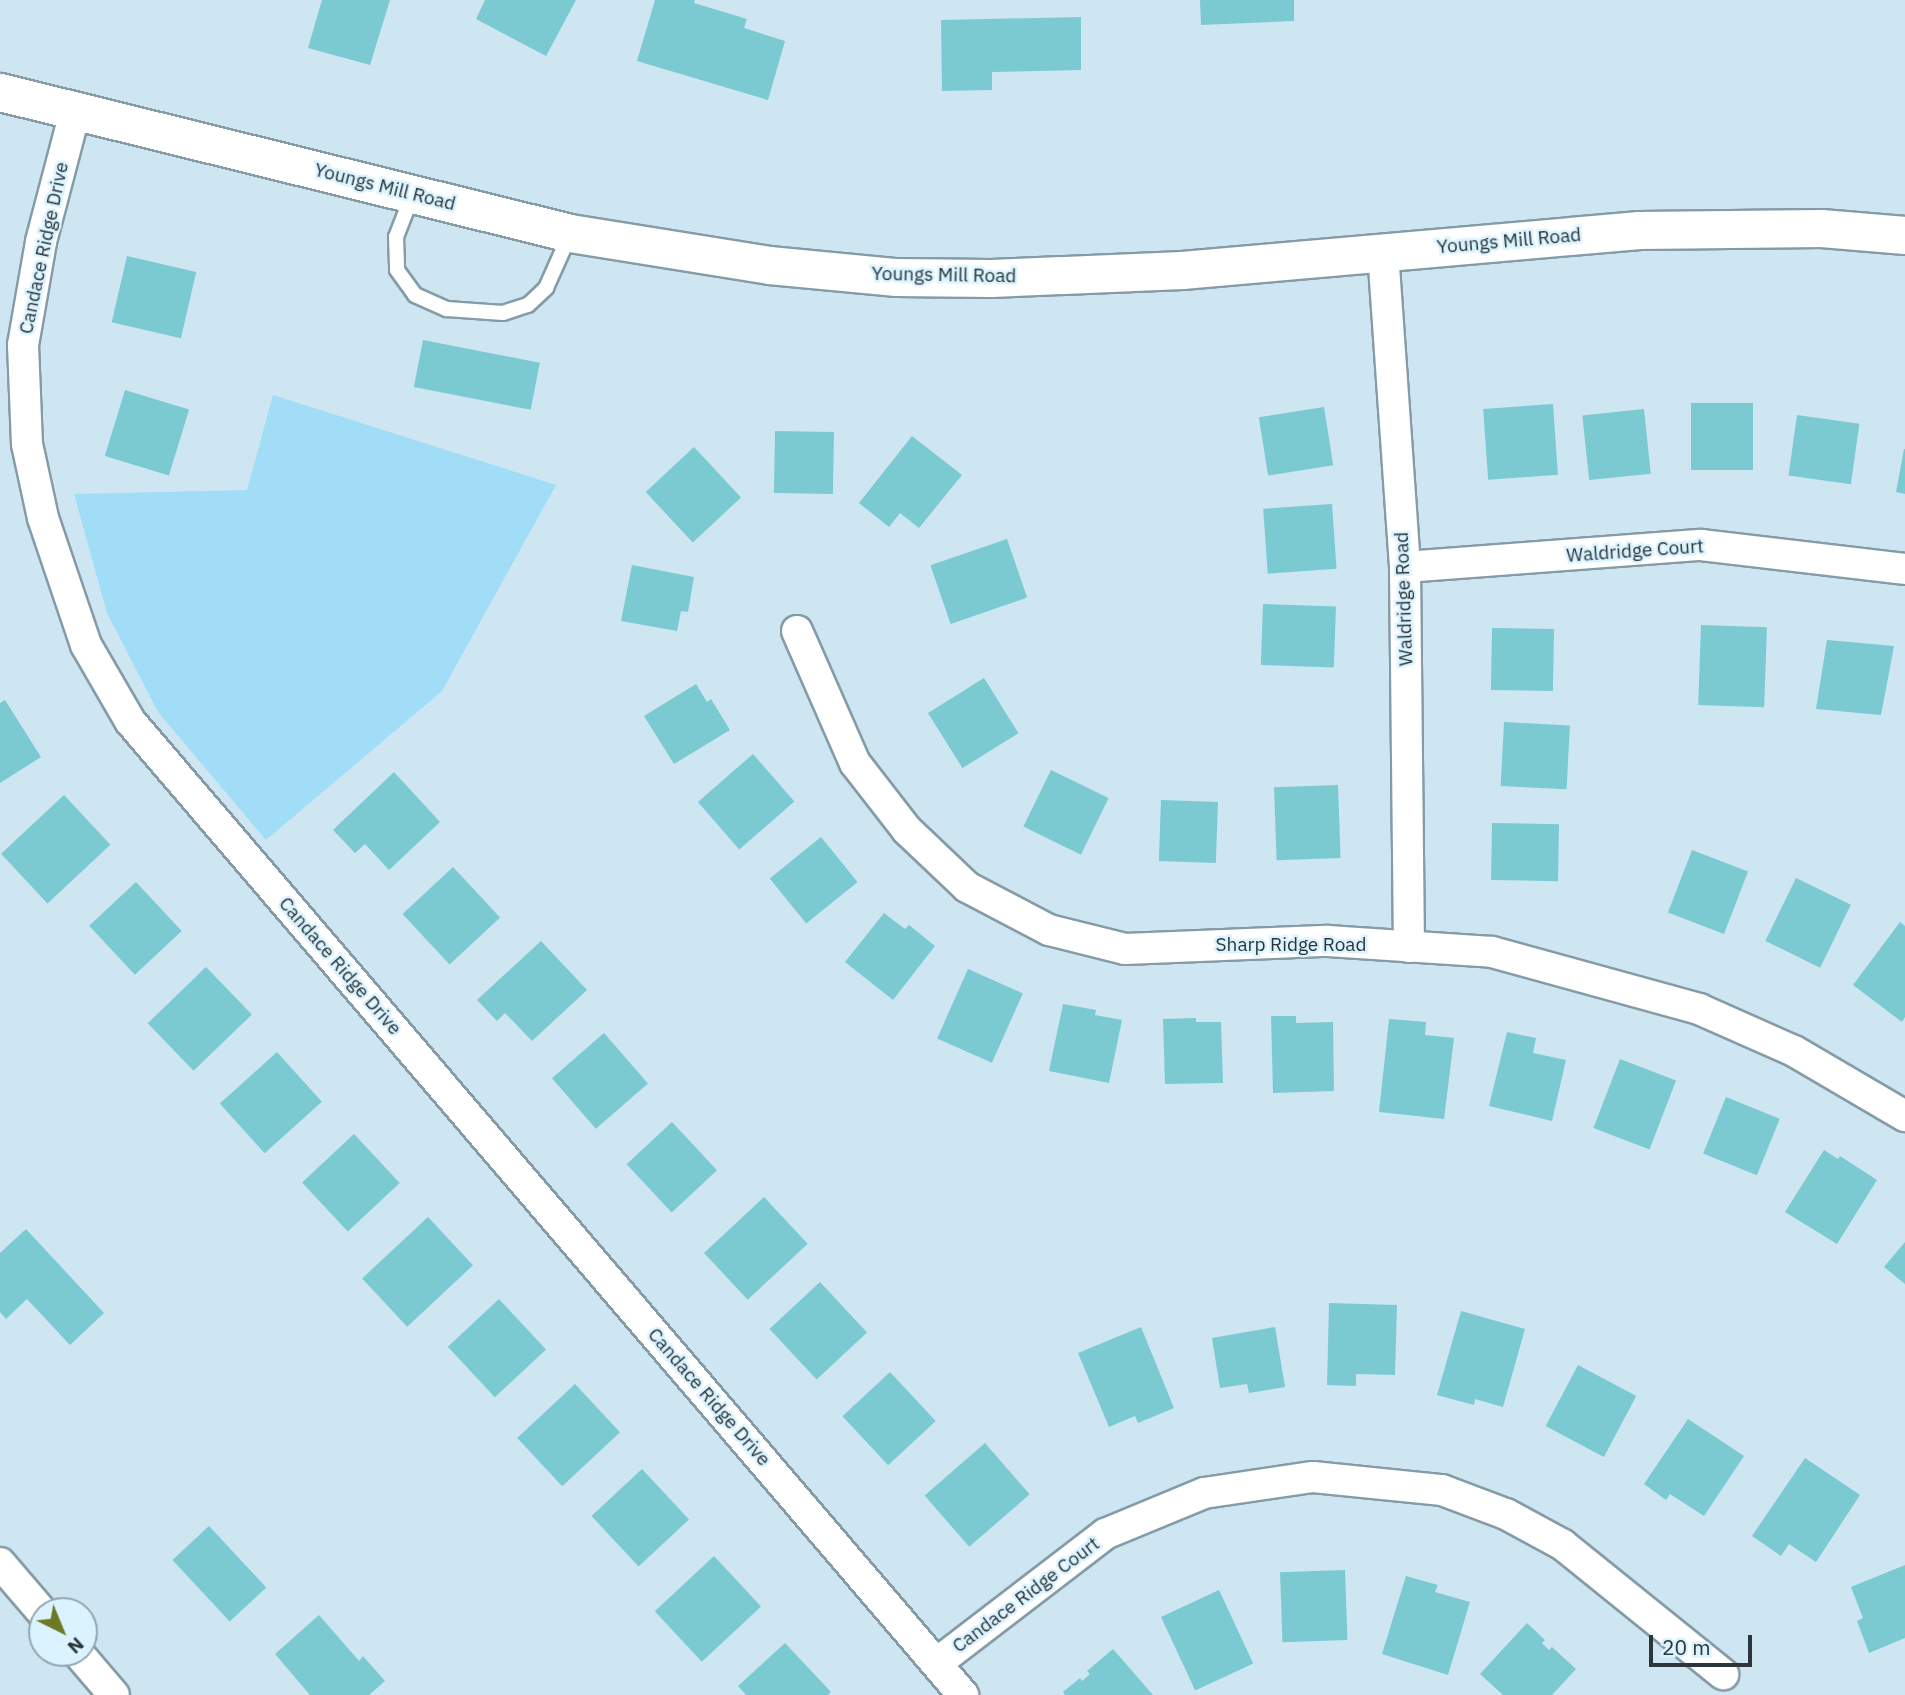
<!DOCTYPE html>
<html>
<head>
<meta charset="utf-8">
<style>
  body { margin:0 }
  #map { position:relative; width:1905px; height:1695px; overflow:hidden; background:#cde6f1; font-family:"IBM Plex Sans",sans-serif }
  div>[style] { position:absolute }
  .green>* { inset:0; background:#a2ddf7 }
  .building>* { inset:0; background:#7bcad2; transform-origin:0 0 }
  .roads { filter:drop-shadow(2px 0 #859ca7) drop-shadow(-2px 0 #859ca7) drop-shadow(0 2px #859ca7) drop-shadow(0 -2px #859ca7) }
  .service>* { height:14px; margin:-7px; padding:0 7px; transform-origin:7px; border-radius:7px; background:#fff }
  .minor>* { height:30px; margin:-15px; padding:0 15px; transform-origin:15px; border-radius:15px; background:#fff }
  .tertiary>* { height:37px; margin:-18.5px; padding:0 18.5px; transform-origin:18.5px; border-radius:18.5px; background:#fff }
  span { translate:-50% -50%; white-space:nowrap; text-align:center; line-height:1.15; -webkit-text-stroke:5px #daf3ff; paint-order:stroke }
  .street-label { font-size:19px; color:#2c363a }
  .north { position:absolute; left:28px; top:1597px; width:70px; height:70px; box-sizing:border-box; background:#daf3ff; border:2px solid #94a7b0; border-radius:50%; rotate:137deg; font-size:19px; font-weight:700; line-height:28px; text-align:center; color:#2c363a }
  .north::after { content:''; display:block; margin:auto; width:24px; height:32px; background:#6d7924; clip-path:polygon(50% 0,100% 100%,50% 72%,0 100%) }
  .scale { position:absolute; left:1649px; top:1635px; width:103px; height:32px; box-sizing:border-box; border:4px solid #2c363a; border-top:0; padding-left:9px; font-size:21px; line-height:24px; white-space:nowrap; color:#2c363a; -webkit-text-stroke:5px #daf3ff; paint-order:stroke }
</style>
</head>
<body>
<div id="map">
  <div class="green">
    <i style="clip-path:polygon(273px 395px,556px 485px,442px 691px,266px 840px,158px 712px,107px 613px,74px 494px,247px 490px)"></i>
  </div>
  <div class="building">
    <i style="clip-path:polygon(322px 0,390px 0,370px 65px,308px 48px)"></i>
    <i style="clip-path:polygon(485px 0,576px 0,546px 56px,476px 19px)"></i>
    <i style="clip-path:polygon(655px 0,695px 0,694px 3px,747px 19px,744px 28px,785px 41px,768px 100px,637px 61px)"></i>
    <i style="clip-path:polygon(1200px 0,1294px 0,1294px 21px,1201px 25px)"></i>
    <i style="clip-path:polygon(1081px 17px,1081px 70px,992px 72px,992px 90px,942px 91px,941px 20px)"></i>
    <i style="left:127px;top:256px;width:71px;height:68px;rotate:13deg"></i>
    <i style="left:423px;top:340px;width:119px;height:48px;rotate:11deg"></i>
    <i style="left:125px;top:390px;width:67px;height:69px;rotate:17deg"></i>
    <i style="left:1691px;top:403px;width:62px;height:67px"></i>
    <i style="left:1553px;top:404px;width:71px;height:70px;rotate:86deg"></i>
    <i style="left:1324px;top:407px;width:59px;height:66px;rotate:81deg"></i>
    <i style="left:1644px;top:409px;width:65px;height:62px;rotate:84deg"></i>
    <i style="left:1797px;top:415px;width:63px;height:61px;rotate:8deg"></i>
    <i style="left:775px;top:431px;width:59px;height:62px;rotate:1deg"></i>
    <i style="clip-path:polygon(912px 436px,962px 475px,919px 528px,900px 513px,889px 527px,859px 503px)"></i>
    <i style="left:694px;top:447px;width:69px;height:66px;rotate:47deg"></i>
    <i style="clip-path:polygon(1904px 449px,1905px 449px,1905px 494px,1896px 492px)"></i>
    <i style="left:1332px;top:504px;width:65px;height:69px;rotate:86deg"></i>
    <i style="left:1007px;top:539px;width:62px;height:81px;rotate:71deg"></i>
    <i style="clip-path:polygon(632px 565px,694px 577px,688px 612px,681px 611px,677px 631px,621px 621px)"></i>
    <i style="left:1263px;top:604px;width:73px;height:61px;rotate:2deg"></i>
    <i style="left:1701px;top:625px;width:66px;height:80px;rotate:2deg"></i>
    <i style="left:1492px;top:628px;width:62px;height:62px;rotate:1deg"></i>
    <i style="clip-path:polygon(1827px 640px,1894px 646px,1881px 715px,1816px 709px)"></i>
    <i style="left:984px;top:678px;width:65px;height:66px;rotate:58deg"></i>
    <i style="clip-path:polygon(696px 684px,707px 702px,711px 699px,730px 730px,674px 764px,644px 716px)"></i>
    <i style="clip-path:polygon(5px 700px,41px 757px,0 783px,0 703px)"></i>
    <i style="left:1504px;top:722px;width:66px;height:64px;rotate:3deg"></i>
    <i style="left:753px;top:754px;width:63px;height:73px;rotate:49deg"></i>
    <i style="left:1051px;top:770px;width:64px;height:63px;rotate:26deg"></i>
    <i style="clip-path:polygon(394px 772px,440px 822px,389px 870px,365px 844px,355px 853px,333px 830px)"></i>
    <i style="left:1338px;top:785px;width:73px;height:64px;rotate:88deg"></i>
    <i style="left:64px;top:795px;width:68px;height:86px;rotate:47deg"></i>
    <i style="left:1161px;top:800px;width:57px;height:61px;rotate:2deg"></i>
    <i style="left:1492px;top:823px;width:67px;height:57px;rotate:1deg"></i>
    <i style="left:821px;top:837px;width:58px;height:66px;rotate:51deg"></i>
    <i style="left:1692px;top:850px;width:60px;height:67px;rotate:21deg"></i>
    <i style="left:453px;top:867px;width:69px;height:69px;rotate:47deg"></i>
    <i style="left:1796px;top:878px;width:61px;height:70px;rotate:26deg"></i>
    <i style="left:136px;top:882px;width:67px;height:64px;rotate:47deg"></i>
    <i style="clip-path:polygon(884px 913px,905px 929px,909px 925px,935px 946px,893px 1000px,845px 962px)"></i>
    <i style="clip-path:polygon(1900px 922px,1905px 926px,1905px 1017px,1902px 1022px,1853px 985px)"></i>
    <i style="clip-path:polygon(541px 941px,587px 990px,532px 1041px,505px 1013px,497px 1021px,477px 1000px)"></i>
    <i style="left:206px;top:967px;width:66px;height:81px;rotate:46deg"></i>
    <i style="left:968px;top:969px;width:60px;height:76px;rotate:24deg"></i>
    <i style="clip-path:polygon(1063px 1004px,1096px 1010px,1095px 1015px,1122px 1020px,1109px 1083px,1049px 1071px)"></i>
    <i style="clip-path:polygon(1271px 1016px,1296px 1016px,1296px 1023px,1333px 1022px,1334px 1091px,1273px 1093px)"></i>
    <i style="clip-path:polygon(1196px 1018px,1196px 1022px,1221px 1022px,1223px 1083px,1165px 1084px,1163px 1019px)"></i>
    <i style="clip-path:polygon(1389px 1019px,1426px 1022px,1425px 1035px,1454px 1038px,1444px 1119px,1379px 1112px)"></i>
    <i style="clip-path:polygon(1507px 1032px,1536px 1038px,1533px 1053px,1566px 1060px,1552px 1121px,1489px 1106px)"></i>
    <i style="left:604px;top:1033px;width:67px;height:69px;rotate:49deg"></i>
    <i style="left:277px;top:1052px;width:67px;height:77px;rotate:48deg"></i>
    <i style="left:1620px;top:1059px;width:60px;height:74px;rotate:21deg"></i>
    <i style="left:1726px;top:1097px;width:58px;height:61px;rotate:22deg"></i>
    <i style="left:672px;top:1122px;width:66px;height:62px;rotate:47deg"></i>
    <i style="left:354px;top:1134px;width:67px;height:71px;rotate:47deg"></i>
    <i style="clip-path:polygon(1824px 1150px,1838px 1159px,1840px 1156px,1877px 1180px,1837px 1244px,1785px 1212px)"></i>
    <i style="left:764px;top:1197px;width:64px;height:82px;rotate:47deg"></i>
    <i style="left:428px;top:1217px;width:66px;height:90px;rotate:47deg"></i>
    <i style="clip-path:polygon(26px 1229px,104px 1313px,70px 1345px,27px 1299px,6px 1319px,0 1312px,0 1253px)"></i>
    <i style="clip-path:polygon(1905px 1242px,1905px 1284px,1884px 1267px)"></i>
    <i style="left:820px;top:1282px;width:69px;height:69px;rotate:47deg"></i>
    <i style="left:499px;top:1299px;width:69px;height:70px;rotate:47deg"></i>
    <i style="clip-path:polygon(1329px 1303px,1397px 1305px,1395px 1375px,1356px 1374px,1356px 1386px,1327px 1385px)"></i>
    <i style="clip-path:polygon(1461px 1311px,1525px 1329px,1503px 1407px,1475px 1399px,1474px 1405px,1437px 1395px)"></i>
    <i style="clip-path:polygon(1141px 1327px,1174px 1408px,1138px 1423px,1135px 1416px,1109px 1427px,1078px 1353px)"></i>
    <i style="clip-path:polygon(1275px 1327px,1285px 1387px,1249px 1393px,1247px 1384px,1220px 1388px,1212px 1338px)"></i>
    <i style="left:1578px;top:1365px;width:66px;height:69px;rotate:28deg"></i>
    <i style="left:890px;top:1372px;width:67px;height:65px;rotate:47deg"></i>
    <i style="left:575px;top:1384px;width:66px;height:79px;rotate:47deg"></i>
    <i style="clip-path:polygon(1688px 1419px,1744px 1456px,1704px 1516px,1670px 1494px,1666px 1500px,1644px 1484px)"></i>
    <i style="left:985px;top:1443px;width:68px;height:80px;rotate:49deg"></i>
    <i style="clip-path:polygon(1805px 1458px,1860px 1495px,1816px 1562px,1789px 1544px,1781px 1556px,1752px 1536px)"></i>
    <i style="left:642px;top:1469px;width:69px;height:69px;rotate:47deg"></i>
    <i style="left:209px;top:1526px;width:84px;height:50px;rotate:47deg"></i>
    <i style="left:714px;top:1556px;width:69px;height:81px;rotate:47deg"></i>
    <i style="clip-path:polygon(1905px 1565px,1905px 1638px,1869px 1653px,1857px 1621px,1863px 1618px,1851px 1587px)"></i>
    <i style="left:1345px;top:1570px;width:70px;height:65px;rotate:88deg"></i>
    <i style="clip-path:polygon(1406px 1576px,1438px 1585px,1435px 1592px,1470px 1602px,1448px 1675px,1382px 1654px)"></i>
    <i style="left:1219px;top:1590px;width:81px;height:64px;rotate:65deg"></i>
    <i style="clip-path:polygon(319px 1615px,359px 1661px,363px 1656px,385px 1681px,369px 1695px,310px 1695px,275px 1654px)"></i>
    <i style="clip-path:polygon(1527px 1623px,1545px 1640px,1542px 1643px,1549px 1650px,1552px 1647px,1576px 1669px,1552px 1695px,1503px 1695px,1480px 1674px)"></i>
    <i style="clip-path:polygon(785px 1643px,831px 1692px,828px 1695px,746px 1695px,738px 1686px)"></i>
    <i style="clip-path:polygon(1113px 1649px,1153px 1695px,1065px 1695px,1063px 1692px,1080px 1678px,1082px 1681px,1090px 1674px,1087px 1671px)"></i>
  </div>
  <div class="roads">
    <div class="service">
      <i style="left:412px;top:196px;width:44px;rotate:111.3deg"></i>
      <i style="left:396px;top:237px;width:33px;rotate:88deg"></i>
      <i style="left:397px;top:270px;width:31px;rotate:54deg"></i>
      <i style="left:415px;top:295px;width:35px;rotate:24deg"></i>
      <i style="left:447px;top:309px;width:56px;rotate:4.1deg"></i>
      <i style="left:503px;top:313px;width:26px;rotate:-18deg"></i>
      <i style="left:528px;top:305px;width:25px;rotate:-43deg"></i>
      <i style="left:546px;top:288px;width:59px;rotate:-66deg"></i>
    </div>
    <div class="minor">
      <i style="left:75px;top:112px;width:134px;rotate:104.7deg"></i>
      <i style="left:41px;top:242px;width:105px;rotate:99.9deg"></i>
      <i style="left:23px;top:345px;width:99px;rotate:87.7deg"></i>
      <i style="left:27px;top:444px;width:76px;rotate:77.8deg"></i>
      <i style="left:43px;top:518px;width:134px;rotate:71.3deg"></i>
      <i style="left:86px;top:645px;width:88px;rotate:59.9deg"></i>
      <i style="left:130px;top:721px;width:1282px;rotate:49.46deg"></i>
      <i style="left:1383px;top:252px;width:316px;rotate:86deg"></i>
      <i style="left:1405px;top:567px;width:380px;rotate:89.4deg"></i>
      <i style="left:1405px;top:567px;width:297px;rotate:-4.3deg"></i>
      <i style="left:1701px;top:545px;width:205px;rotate:6.7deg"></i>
      <i style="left:797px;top:631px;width:144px;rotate:66.3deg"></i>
      <i style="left:855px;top:763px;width:85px;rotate:52.2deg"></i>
      <i style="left:907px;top:830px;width:83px;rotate:43.5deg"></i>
      <i style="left:967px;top:887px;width:93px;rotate:27.7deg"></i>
      <i style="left:1049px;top:930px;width:78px;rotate:14deg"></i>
      <i style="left:1125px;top:949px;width:203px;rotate:-2.3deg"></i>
      <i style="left:1328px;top:941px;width:164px;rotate:3.8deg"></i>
      <i style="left:1492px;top:952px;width:215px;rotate:15.4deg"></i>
      <i style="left:1699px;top:1009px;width:104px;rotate:23.9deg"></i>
      <i style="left:1794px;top:1051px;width:129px;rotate:30.4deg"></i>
      <i style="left:0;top:1563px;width:65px;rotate:49.4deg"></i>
      <i style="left:78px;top:1653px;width:55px;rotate:49.4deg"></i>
      <i style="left:937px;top:1663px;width:212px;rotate:-37.5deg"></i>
      <i style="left:1105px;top:1534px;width:107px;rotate:-22.5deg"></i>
      <i style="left:1204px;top:1493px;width:110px;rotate:-8.4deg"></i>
      <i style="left:1313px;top:1477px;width:130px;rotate:5.8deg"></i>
      <i style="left:1442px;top:1490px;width:68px;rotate:20.6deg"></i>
      <i style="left:1506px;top:1514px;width:65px;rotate:28.5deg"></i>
      <i style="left:1563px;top:1545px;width:206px;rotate:38.9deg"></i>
    </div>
    <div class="tertiary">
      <i style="left:0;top:92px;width:587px;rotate:13.89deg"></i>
      <i style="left:570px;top:233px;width:202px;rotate:9.1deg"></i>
      <i style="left:769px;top:265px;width:128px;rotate:5.4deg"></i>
      <i style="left:896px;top:277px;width:95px;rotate:0.6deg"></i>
      <i style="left:991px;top:278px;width:191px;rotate:-2.4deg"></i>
      <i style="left:1182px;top:270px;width:459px;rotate:-5deg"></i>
      <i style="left:1639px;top:230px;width:182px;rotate:-0.6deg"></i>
      <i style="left:1821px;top:228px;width:84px;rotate:4.8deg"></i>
    </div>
  </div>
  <div class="street-label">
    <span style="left:385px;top:187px;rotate:14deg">Youngs Mill Road</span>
    <span style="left:1509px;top:241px;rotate:-5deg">Youngs Mill Road</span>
    <span style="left:44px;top:248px;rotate:-78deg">Candace Ridge Drive</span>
    <span style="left:944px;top:275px;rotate:1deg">Youngs Mill Road</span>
    <span style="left:1635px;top:551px;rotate:-4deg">Waldridge Court</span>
    <span style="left:1404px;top:599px;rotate:-92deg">Waldridge Road</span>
    <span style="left:1291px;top:945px">Sharp Ridge Road</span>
    <span style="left:340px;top:966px;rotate:49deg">Candace Ridge Drive</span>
    <span style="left:709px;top:1397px;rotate:49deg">Candace Ridge Drive</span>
    <span style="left:1026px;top:1595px;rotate:-37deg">Candace Ridge Court</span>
  </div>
  <div class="north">N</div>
  <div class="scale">20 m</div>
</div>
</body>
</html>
